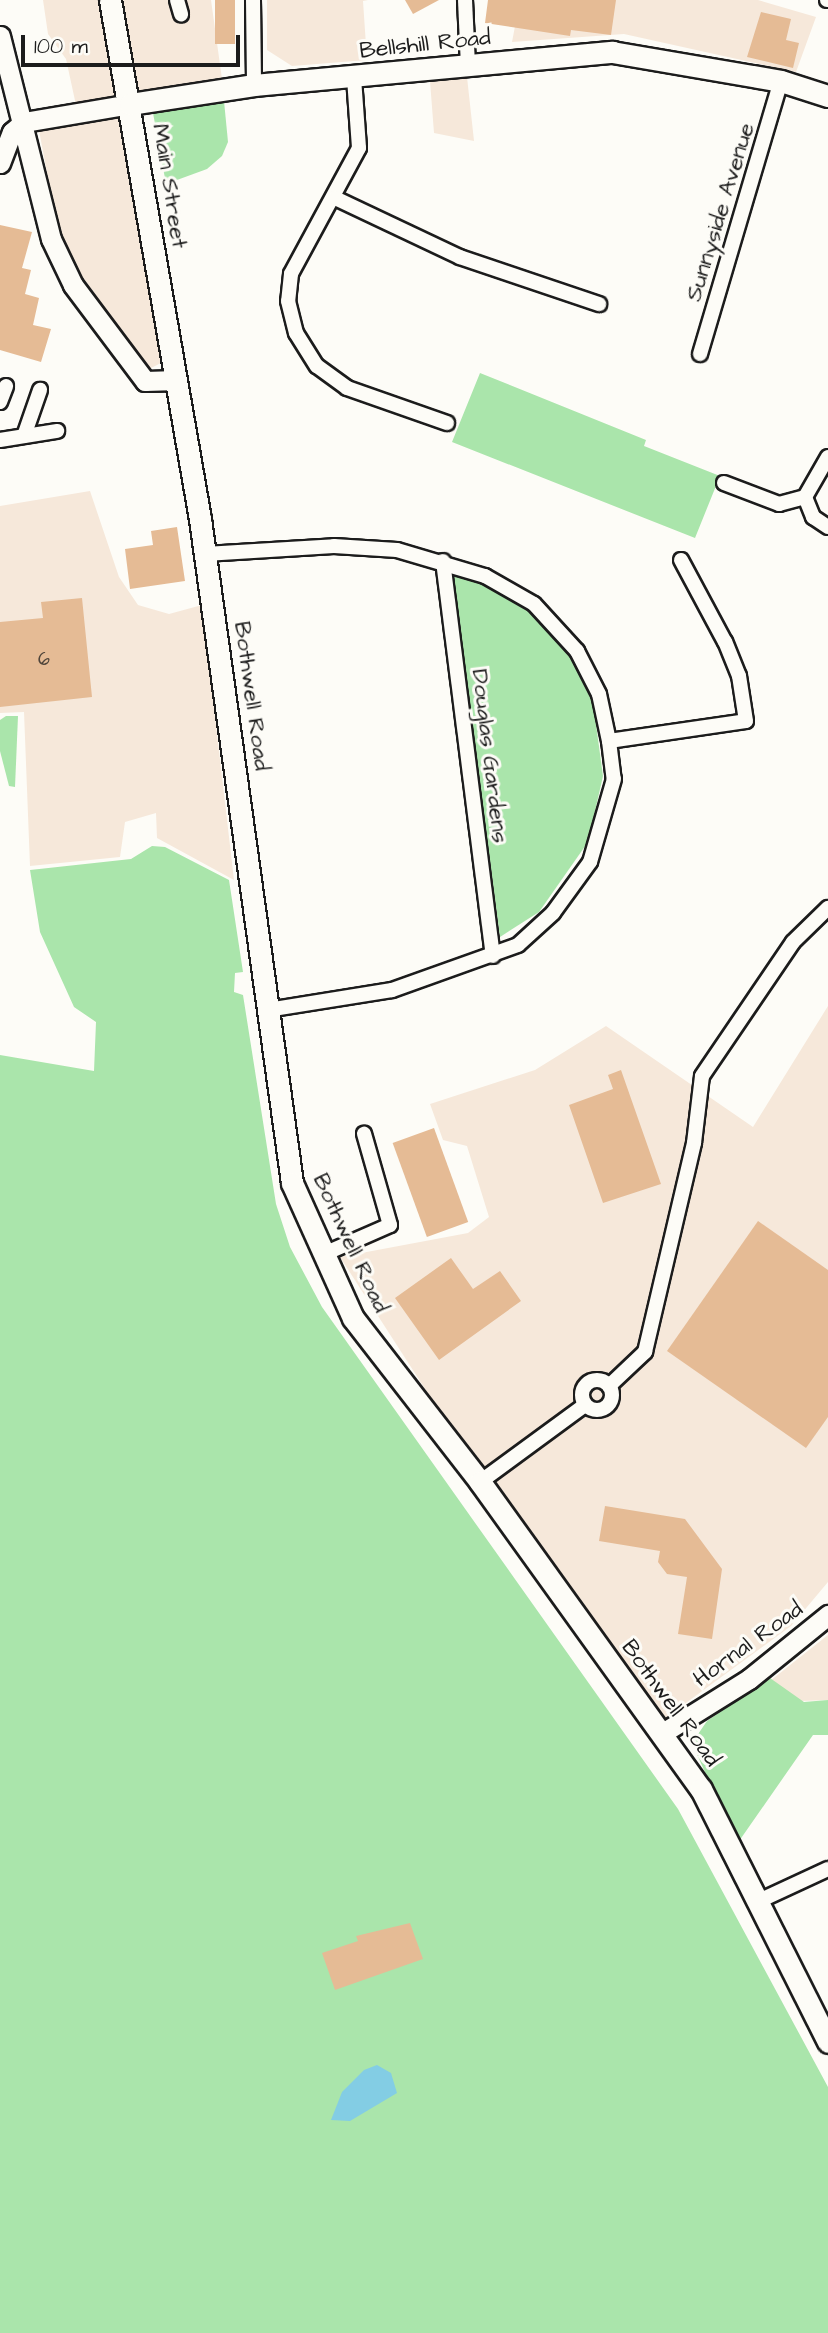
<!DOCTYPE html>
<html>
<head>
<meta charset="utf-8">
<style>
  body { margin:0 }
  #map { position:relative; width:828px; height:2333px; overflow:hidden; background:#fdfcf7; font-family:"Architects Daughter",sans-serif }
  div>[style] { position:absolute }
  .built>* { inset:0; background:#f6e8da }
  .green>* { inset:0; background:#aae5ab }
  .water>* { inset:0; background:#83cde4 }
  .building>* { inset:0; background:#e5bb95; transform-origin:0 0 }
  .roads { filter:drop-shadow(2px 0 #1c1c1c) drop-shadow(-2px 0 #1c1c1c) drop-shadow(0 2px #1c1c1c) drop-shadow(0 -2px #1c1c1c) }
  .minor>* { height:14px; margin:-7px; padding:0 7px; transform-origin:7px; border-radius:7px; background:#fdfcf7 }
  .minor>.ring { margin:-7px; padding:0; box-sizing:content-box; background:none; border:14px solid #fdfcf7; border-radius:50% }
  .tertiary>* { height:19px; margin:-9.5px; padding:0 9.5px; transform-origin:9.5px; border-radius:9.5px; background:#fdfcf7 }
  .secondary>* { height:21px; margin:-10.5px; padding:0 10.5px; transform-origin:10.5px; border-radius:10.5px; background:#fdfcf7 }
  span { translate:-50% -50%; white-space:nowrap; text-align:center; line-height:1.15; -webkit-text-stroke:6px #fdfcf7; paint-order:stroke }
  .number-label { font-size:19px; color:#4e443a }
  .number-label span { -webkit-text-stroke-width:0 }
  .street-label { font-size:23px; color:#1c1c1c }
  .scale { position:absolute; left:21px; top:35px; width:219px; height:32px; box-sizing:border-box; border:4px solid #1c1c1c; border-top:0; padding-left:9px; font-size:21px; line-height:24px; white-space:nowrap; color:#1c1c1c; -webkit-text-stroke:5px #fdfcf7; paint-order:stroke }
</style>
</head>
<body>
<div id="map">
  <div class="built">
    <i style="clip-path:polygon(43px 0,211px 0,222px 79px,160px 90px,120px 116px,163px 362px,149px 369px,74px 265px,58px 231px,38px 125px,79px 119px,66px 59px,48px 34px)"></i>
    <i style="clip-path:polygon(267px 0,368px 0,363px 1px,367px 60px,292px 66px,267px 50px)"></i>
    <i style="clip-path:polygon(520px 0,758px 0,816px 17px,796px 72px,624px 34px,512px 42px)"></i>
    <i style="clip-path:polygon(467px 77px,474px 141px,434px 133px,430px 81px)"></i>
    <i style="clip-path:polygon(90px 491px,119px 577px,138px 605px,169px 614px,202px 605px,234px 880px,157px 838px,156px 813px,125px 822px,120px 857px,30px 866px,24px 712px,0 713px,0 506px)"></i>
    <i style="clip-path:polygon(828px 1006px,828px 1582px,791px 1626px,664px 1719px,487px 1469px,458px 1440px,340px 1257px,468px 1233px,489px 1217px,467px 1146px,443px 1140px,430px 1104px,535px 1070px,606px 1026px,753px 1127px)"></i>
    <i style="clip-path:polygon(828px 1635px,828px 1700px,801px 1701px,770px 1681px)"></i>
  </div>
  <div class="green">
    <i style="clip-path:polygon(224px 101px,228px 142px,222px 156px,207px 169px,166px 184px,153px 113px)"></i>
    <i style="clip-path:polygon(480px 373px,646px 440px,644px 446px,720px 476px,695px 538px,452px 442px)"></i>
    <i style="clip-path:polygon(452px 575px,482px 580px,530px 610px,568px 649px,592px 695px,603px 776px,588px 842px,539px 912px,500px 937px)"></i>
    <i style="clip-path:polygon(6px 716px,18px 716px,15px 787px,9px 786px,0 751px,0 720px)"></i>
    <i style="clip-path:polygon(152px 846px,165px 847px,229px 880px,243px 972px,235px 973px,234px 992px,243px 995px,276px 1204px,290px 1247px,322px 1307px,678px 1809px,828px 2087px,828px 2333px,0 2333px,0 1055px,94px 1071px,96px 1022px,74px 1007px,40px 932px,30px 870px,131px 859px)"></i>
    <i style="clip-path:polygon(770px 1678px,804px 1702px,828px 1700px,828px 1735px,813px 1735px,737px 1844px,692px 1743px,707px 1721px)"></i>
  </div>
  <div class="water">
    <i style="clip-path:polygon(377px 2065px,391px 2073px,397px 2093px,350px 2121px,331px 2120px,342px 2092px,364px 2070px)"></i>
  </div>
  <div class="building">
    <i style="left:215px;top:0;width:20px;height:44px"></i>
    <i style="clip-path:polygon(405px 0,439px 0,413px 14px)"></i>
    <i style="clip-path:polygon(488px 0,616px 0,611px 35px,571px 30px,570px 36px,485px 23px)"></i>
    <i style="clip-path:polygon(761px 12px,791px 19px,786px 40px,799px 43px,793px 68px,747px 57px)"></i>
    <i style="clip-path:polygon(0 225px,32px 232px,22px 268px,31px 270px,25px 294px,39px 298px,33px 325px,51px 329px,41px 362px,0 350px)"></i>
    <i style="clip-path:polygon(177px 527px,185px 581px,130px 589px,125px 549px,153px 545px,151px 531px)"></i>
    <i style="clip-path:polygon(82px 598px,92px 697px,0 707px,0 622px,43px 618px,41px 602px)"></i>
    <i style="clip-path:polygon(621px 1070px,661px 1184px,603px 1203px,569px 1105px,613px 1089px,608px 1075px)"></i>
    <i style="left:434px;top:1128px;width:100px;height:44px;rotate:70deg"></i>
    <i style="clip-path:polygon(758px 1221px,828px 1270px,828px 1417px,806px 1448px,667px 1351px)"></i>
    <i style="clip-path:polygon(451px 1258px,473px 1289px,500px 1271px,521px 1301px,439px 1360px,395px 1298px)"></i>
    <i style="clip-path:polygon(605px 1506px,685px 1519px,722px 1569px,712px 1639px,678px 1634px,687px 1577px,667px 1574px,658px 1562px,660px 1551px,599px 1541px)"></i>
    <i style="clip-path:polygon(410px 1923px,423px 1959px,335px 1990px,322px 1953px,358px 1941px,356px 1936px)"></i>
  </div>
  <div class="roads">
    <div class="minor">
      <i style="left:177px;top:0;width:15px;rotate:74deg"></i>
      <i style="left:253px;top:0;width:85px;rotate:89.3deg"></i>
      <i style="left:465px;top:0;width:67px;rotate:87.4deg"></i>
      <i style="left:827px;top:0;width:1px"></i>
      <i style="left:354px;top:78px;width:70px;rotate:85.9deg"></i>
      <i style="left:359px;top:148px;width:143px;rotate:118.4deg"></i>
      <i style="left:291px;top:274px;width:27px;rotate:96deg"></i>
      <i style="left:288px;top:301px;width:33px;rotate:76deg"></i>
      <i style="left:296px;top:333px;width:39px;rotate:58deg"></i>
      <i style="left:317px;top:366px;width:37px;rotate:36deg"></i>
      <i style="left:347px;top:388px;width:106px;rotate:19.3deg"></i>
      <i style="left:335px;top:198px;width:138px;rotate:25.3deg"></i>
      <i style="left:460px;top:257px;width:147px;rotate:18.7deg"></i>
      <i style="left:700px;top:354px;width:285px;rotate:-73.5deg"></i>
      <i style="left:0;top:402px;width:17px;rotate:-69deg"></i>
      <i style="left:24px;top:436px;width:49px;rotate:-70.8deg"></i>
      <i style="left:0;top:440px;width:58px;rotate:-9deg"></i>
      <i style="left:828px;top:457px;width:46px;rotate:119.9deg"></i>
      <i style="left:805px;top:497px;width:22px;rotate:68deg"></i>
      <i style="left:813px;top:517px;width:18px;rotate:34deg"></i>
      <i style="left:724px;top:483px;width:59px;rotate:20.9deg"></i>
      <i style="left:779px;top:504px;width:27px;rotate:-15deg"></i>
      <i style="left:205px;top:554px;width:129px;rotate:-3.5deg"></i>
      <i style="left:334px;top:546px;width:63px;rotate:3.6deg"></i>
      <i style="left:397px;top:550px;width:92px;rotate:16.5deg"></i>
      <i style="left:485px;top:576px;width:56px;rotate:29.7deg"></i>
      <i style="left:534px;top:604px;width:64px;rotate:47.5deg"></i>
      <i style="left:577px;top:651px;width:48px;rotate:62.9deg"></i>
      <i style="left:599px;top:694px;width:48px;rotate:78deg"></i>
      <i style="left:609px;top:741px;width:38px;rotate:83deg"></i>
      <i style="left:614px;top:779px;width:86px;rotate:106.1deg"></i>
      <i style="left:590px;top:862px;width:63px;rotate:126deg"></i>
      <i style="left:553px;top:913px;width:47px;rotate:137.6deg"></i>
      <i style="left:518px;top:945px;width:134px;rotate:160.3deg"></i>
      <i style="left:392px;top:990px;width:127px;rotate:170.9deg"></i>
      <i style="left:443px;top:561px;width:398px;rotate:82.8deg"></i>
      <i style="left:609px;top:741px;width:138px;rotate:-8.3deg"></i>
      <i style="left:746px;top:721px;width:46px;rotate:-98.8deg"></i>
      <i style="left:739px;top:676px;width:37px;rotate:-112deg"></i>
      <i style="left:725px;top:642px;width:93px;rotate:-118.2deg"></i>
      <i style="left:324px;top:1254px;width:72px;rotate:-23.7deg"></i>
      <i style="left:390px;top:1225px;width:95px;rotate:-105.9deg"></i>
      <i class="ring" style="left:582px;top:1380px;width:16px;height:16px"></i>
      <i style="left:609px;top:1386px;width:50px;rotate:-43.4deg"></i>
      <i style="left:645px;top:1352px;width:215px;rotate:-76.8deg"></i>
      <i style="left:694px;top:1143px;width:67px;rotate:-83.2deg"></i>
      <i style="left:702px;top:1076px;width:162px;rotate:-55.8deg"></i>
      <i style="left:793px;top:942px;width:49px;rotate:-44.2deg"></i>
      <i style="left:480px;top:1482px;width:130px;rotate:-36.3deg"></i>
      <i style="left:759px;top:1901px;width:76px;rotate:-24.9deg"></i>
    </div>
    <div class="tertiary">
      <i style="left:0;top:36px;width:209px;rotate:75.9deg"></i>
      <i style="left:51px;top:239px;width:51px;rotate:64.4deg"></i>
      <i style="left:73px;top:285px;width:120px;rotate:53.1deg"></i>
      <i style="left:145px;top:381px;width:32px;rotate:-2deg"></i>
      <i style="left:0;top:163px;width:33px;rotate:-69deg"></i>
      <i style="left:12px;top:132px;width:16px;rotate:-40deg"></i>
      <i style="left:24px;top:122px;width:108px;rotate:-9.6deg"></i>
      <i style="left:661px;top:1734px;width:104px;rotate:-32deg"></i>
      <i style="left:749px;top:1679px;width:102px;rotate:-39deg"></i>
    </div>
    <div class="secondary">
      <i style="left:110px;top:0;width:527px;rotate:80.16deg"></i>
      <i style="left:200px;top:519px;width:670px;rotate:82.11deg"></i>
      <i style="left:292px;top:1183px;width:148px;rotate:65.7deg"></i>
      <i style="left:353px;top:1318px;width:207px;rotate:52.2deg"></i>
      <i style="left:480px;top:1482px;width:378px;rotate:54.3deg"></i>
      <i style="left:701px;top:1789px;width:283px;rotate:63.3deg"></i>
      <i style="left:130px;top:104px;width:125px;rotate:-8.7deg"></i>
      <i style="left:254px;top:85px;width:360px;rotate:-5.3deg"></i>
      <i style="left:612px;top:52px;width:171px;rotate:9.7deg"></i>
      <i style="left:781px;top:81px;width:49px;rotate:17.7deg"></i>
    </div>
  </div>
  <div class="number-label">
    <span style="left:44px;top:660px">6</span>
  </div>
  <div class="street-label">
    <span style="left:425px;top:44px;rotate:-6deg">Bellshill Road</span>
    <span style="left:170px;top:186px;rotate:81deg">Main Street</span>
    <span style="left:720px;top:212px;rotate:-73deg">Sunnyside Avenue</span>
    <span style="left:252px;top:696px;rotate:82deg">Bothwell Road</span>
    <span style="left:490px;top:756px;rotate:83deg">Douglas Gardens</span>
    <span style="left:351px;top:1243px;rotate:65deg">Bothwell Road</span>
    <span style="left:748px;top:1644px;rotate:-36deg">Hornal Road</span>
    <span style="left:671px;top:1703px;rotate:54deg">Bothwell Road</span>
  </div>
  <div class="scale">100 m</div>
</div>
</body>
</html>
